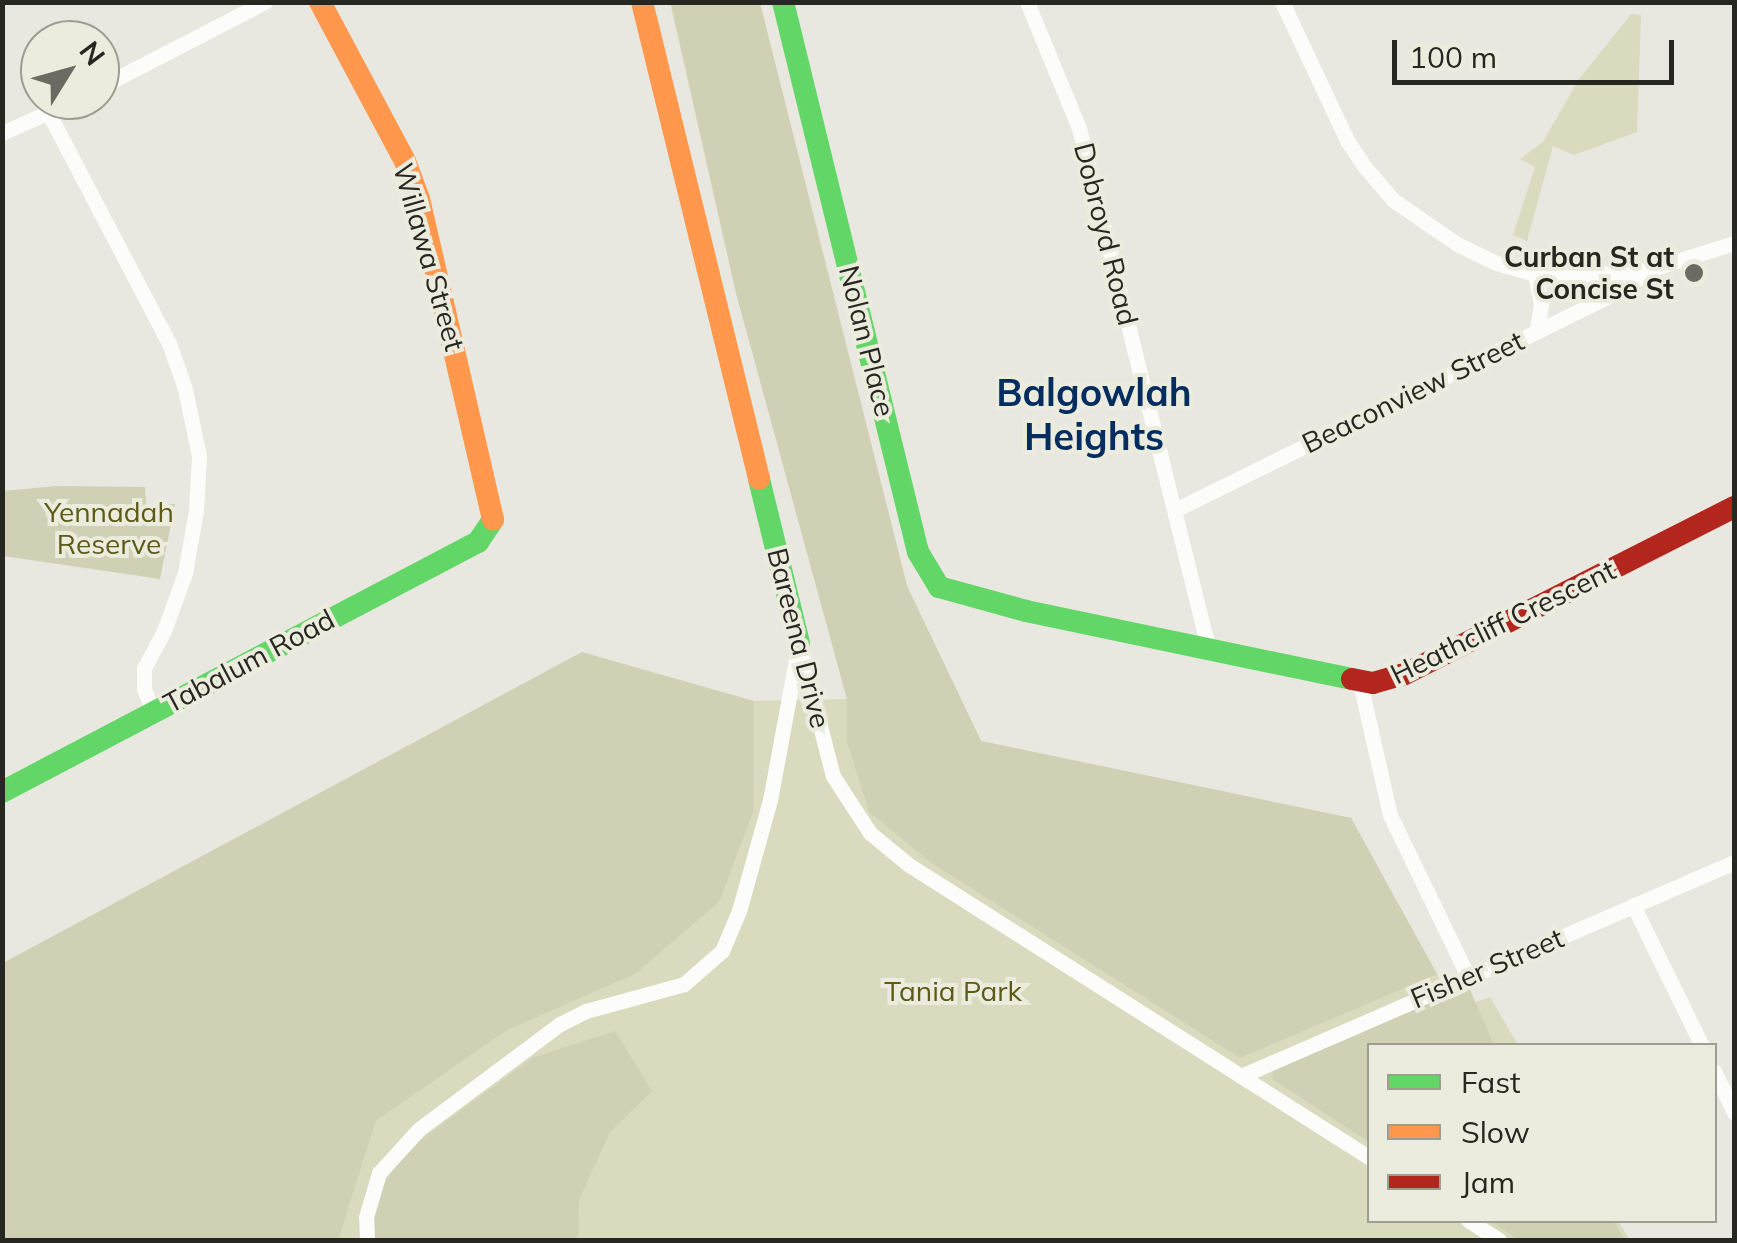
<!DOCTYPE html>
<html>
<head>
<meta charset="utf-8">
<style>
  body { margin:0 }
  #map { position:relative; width:1737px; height:1243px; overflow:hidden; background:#e8e8e0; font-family:Mulish,sans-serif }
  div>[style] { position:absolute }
  .green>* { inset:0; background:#dadabf }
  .forest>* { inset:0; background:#d0d0b5 }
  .street>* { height:15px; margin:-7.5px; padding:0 7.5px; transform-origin:7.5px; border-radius:7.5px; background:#fcfcfa }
  .fast>* { height:22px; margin:-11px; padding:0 11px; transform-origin:11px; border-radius:11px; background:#63d668 }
  .slow>* { height:22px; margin:-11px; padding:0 11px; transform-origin:11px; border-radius:11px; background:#ff974d }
  .jam>* { height:22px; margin:-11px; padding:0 11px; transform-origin:11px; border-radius:11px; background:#b3261e }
  .dots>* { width:28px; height:28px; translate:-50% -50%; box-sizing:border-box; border:5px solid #ebecdd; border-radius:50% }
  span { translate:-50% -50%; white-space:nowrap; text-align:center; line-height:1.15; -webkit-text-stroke:8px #ebecdd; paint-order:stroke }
  .street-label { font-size:28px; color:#272722 }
  .poi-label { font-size:28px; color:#272722; font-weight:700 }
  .right { translate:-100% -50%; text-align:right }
  .park-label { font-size:28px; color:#5d5a16 }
  .district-label { font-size:38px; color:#062d60; font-weight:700 }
  .frame { position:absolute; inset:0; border:5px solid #272722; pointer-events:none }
  .legend { position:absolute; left:1367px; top:1043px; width:350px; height:180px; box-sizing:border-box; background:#ebecdd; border:2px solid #9d9d92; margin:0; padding:12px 18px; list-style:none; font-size:30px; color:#272722 }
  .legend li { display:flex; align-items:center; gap:20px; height:50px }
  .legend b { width:50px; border:2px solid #9d9d92 }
  .north { position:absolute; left:20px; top:20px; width:100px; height:100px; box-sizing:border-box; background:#ebecdd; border:2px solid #9d9d92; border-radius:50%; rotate:53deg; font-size:28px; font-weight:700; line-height:40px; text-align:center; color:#272722 }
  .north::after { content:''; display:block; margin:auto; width:35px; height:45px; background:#6b6b64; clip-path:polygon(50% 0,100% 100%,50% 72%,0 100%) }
  .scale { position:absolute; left:1392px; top:40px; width:282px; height:45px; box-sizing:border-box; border:5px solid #272722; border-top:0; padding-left:12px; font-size:30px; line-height:35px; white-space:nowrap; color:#272722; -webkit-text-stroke:8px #ebecdd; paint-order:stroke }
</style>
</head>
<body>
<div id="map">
  <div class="green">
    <i style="clip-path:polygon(670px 3px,760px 3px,907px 586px,981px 741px,1351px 818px,1456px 1009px,1490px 997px,1518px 1045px,1370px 1046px,1370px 1220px,1618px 1221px,1630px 1240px,342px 1240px,340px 1235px,376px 1121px,506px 1031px,635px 974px,754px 810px,754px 701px,847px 699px,736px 293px)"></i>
    <i style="clip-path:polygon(1631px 14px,1641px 15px,1637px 132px,1574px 155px,1553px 146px,1527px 241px,1513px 235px,1535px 167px,1520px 159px,1543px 142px,1577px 82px)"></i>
  </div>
  <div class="forest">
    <i style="clip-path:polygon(671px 3px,760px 3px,907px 586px,981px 741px,1351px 818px,1437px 974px,1240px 1058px,930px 862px,869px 812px,847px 742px,847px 699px,736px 293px)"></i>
    <i style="clip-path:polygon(57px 486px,145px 487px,146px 504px,175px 504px,160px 579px,3px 556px,3px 491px)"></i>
    <i style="clip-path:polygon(582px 652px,754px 701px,754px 810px,719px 902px,635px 974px,506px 1031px,376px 1121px,340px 1235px,342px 1240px,3px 1240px,3px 963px)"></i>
    <i style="clip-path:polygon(1468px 985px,1494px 1045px,1370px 1046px,1369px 1142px,1272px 1079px,1273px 1068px)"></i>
    <i style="clip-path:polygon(615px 1031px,652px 1091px,610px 1132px,579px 1200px,578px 1240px,374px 1240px,369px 1226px,380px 1189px,407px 1150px,532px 1058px)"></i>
    <i style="clip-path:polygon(1490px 1221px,1613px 1221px,1625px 1240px,1519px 1240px)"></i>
  </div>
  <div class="street">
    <i style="left:1027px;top:2px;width:136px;rotate:67.6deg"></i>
    <i style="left:1079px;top:128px;width:535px;rotate:76.04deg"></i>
    <i style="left:1282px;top:2px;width:155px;rotate:64.8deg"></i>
    <i style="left:1348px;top:142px;width:29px;rotate:56deg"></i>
    <i style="left:1364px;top:166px;width:45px;rotate:49.5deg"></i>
    <i style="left:1393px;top:200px;width:78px;rotate:34.5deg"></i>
    <i style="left:1457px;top:244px;width:43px;rotate:26deg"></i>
    <i style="left:1496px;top:263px;width:56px;rotate:15.5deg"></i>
    <i style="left:1550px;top:278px;width:98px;rotate:-4.7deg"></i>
    <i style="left:1648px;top:270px;width:90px;rotate:-17.4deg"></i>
    <i style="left:100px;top:87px;width:186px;rotate:-27.3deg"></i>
    <i style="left:48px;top:112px;width:261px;rotate:62.4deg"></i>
    <i style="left:169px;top:343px;width:49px;rotate:70.8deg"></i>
    <i style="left:185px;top:389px;width:68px;rotate:78.2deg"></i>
    <i style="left:199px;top:456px;width:55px;rotate:93.1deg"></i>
    <i style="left:196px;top:511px;width:63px;rotate:100.1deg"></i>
    <i style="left:185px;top:573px;width:62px;rotate:109.9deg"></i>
    <i style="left:164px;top:631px;width:42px;rotate:118.4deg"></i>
    <i style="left:144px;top:668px;width:21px;rotate:90deg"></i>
    <i style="left:144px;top:689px;width:24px;rotate:68deg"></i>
    <i style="left:2px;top:133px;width:80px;rotate:-24.3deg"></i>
    <i style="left:1535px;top:275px;width:30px;rotate:78deg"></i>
    <i style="left:1541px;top:304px;width:26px;rotate:99deg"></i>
    <i style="left:1175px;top:510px;width:506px;rotate:-26.26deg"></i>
    <i style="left:1629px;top:286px;width:25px;rotate:-40deg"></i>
    <i style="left:799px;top:644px;width:136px;rotate:75.6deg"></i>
    <i style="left:833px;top:776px;width:68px;rotate:57deg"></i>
    <i style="left:870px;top:833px;width:50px;rotate:39.4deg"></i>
    <i style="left:909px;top:865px;width:546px;rotate:32.44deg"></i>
    <i style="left:1360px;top:683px;width:135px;rotate:77.2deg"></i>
    <i style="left:1390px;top:815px;width:179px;rotate:64.2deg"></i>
    <i style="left:1633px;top:905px;width:157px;rotate:63.9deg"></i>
    <i style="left:1714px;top:1071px;width:46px;rotate:64deg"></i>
    <i style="left:1241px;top:1076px;width:537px;rotate:-23.46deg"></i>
    <i style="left:1468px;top:1220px;width:37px;rotate:33deg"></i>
    <i style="left:367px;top:1240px;width:23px;rotate:-92deg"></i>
    <i style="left:366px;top:1217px;width:46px;rotate:-73.5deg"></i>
    <i style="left:379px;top:1173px;width:59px;rotate:-47.7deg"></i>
    <i style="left:419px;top:1129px;width:176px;rotate:-36.7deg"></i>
    <i style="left:560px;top:1024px;width:29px;rotate:-27deg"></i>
    <i style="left:586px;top:1011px;width:102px;rotate:-15.4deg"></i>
    <i style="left:684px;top:984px;width:50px;rotate:-41deg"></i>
    <i style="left:722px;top:951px;width:43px;rotate:-67deg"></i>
    <i style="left:739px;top:911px;width:115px;rotate:-74.4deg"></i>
    <i style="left:770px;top:800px;width:160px;rotate:-79.5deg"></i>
  </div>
  <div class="fast">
    <i style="left:783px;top:2px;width:566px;rotate:76.21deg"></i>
    <i style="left:918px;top:552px;width:41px;rotate:59deg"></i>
    <i style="left:939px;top:587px;width:90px;rotate:15.4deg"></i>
    <i style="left:1026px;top:611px;width:333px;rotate:11.8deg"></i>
    <i style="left:759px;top:479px;width:169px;rotate:76.3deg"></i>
    <i style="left:2px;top:792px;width:538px;rotate:-27.71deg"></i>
    <i style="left:478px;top:542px;width:27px;rotate:-56deg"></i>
  </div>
  <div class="slow">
    <i style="left:320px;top:2px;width:180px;rotate:61.9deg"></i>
    <i style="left:405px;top:161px;width:40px;rotate:69.8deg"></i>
    <i style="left:419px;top:199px;width:329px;rotate:77deg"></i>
    <i style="left:642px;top:2px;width:491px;rotate:76.2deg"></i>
  </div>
  <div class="jam">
    <i style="left:1352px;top:679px;width:21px;rotate:11deg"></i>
    <i style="left:1373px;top:683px;width:33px;rotate:-16deg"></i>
    <i style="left:1405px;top:674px;width:369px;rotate:-26.9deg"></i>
  </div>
  <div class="dots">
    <i style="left:1694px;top:273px;background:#6b6b64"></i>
  </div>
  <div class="street-label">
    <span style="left:1106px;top:234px;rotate:76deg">Dobroyd Road</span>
    <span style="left:429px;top:257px;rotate:74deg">Willawa Street</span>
    <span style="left:867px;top:341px;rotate:76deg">Nolan Place</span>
    <span style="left:1413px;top:392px;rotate:-26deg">Beaconview Street</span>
    <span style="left:1503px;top:622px;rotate:-26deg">Heathcliff Crescent</span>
    <span style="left:799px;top:638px;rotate:76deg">Bareena Drive</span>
    <span style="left:249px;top:661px;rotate:-28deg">Tabalum Road</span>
    <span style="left:1487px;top:968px;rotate:-23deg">Fisher Street</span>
  </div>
  <div class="poi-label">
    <span class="right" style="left:1674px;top:273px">Curban St at<br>Concise St</span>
  </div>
  <div class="park-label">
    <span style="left:109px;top:528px">Yennadah<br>Reserve</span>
    <span style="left:953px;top:991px">Tania Park</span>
  </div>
  <div class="district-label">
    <span style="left:1094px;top:415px">Balgowlah<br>Heights</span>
  </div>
  <div class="frame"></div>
  <ul class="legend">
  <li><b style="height:12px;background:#63d668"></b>Fast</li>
  <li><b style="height:12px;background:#ff974d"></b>Slow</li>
  <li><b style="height:12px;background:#b3261e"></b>Jam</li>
  </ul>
  <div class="north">N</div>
  <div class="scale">100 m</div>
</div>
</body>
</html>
